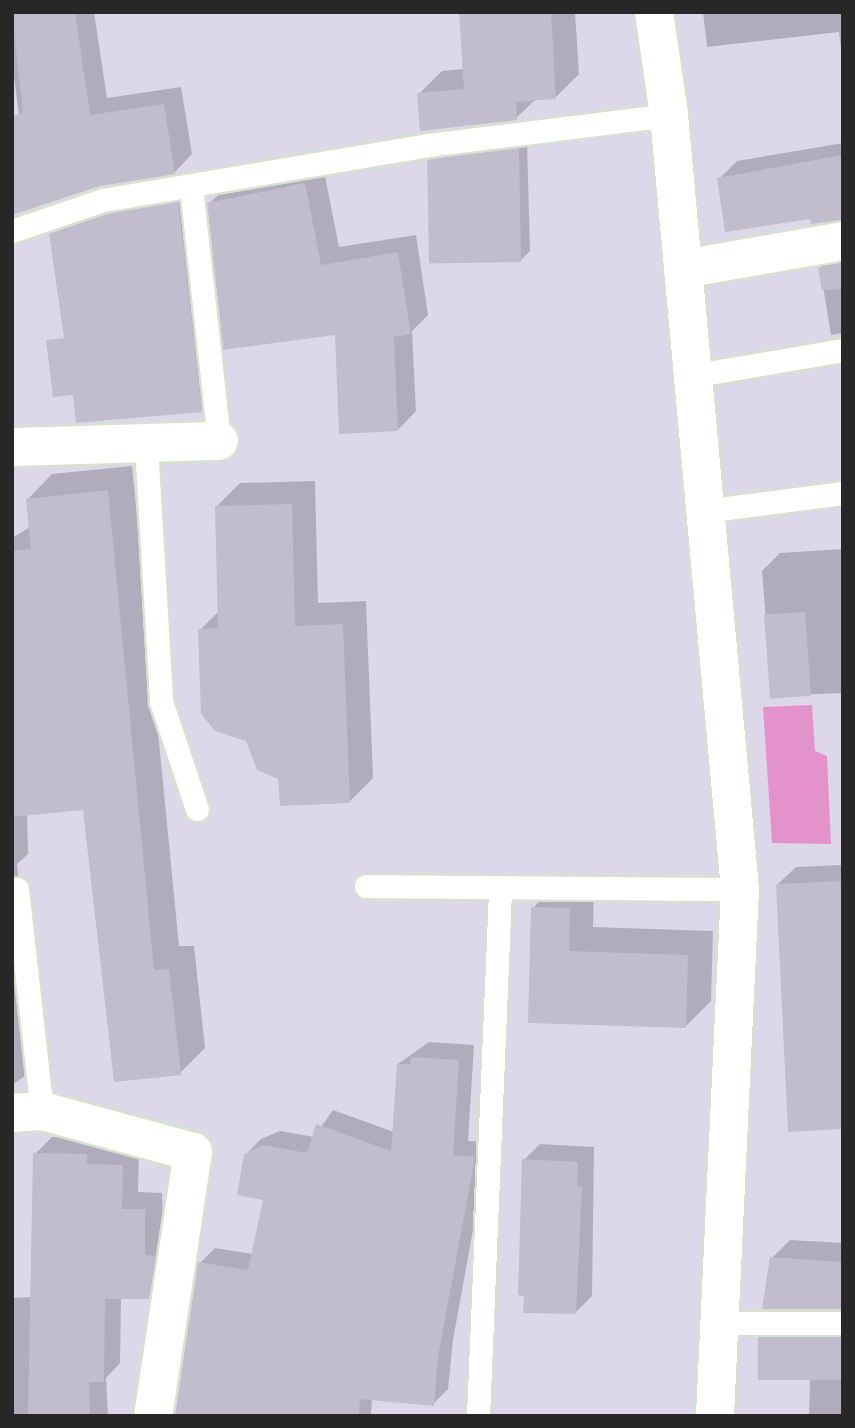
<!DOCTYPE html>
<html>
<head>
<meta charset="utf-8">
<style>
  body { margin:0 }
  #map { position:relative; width:855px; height:1428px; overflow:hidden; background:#dcd8ea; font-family:"Public Sans",sans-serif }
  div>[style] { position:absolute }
  .green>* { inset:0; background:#e392cb }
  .shadow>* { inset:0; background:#0003 }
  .building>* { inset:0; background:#c1bdcc; transform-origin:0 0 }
  .roads { filter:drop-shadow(2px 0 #d8e1cd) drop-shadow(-2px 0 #d8e1cd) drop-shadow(0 2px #d8e1cd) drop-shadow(0 -2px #d8e1cd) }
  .service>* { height:23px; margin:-11.5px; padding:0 11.5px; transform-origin:11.5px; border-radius:11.5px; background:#fff }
  .minor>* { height:38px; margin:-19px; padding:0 19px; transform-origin:19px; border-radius:19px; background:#fff }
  span { translate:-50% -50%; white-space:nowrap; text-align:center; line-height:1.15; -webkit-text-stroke:5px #fff; paint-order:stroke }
  .frame { position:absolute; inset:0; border:14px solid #272727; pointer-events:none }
</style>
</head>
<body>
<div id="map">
  <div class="green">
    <i style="clip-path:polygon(812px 705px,815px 751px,827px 756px,831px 844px,772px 843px,763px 707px)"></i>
  </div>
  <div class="shadow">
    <i style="clip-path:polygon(12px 12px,94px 12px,107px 98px,181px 87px,192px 154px,175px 172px,100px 185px,31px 207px,12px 61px)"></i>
    <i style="clip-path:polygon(461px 12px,575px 12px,579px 74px,556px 97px,536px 99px,516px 118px,419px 94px,442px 71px,465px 69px)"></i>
    <i style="clip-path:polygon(703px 12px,843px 12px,843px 64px,839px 32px,707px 47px)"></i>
    <i style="clip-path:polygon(527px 140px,530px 251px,521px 260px,430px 160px,439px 151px)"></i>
    <i style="clip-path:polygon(843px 143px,843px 219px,811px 217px,719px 179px,737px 161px)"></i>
    <i style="clip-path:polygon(323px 166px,339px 247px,416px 235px,428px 315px,412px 331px,416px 411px,398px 430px,336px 333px,209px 204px,227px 186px)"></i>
    <i style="clip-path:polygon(195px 185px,218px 394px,201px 411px,51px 234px,68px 217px)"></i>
    <i style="clip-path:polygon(843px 249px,843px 333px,831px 335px,820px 268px)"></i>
    <i style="clip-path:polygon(132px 466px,179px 946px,194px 946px,205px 1048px,180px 1073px,84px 808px,27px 813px,28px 854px,17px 864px,35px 1069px,12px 1085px,12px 538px,30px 527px,28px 499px,52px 474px)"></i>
    <i style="clip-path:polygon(315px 481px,318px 603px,366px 601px,373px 778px,349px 802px,280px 778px,200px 630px,220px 610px,217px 506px,240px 483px)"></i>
    <i style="clip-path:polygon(843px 549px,843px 693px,772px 696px,762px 571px,780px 553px)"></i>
    <i style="clip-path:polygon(843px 865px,843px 1128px,777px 885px,796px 867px)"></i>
    <i style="clip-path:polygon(558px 883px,594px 884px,593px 927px,713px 931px,711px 1001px,686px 1026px,530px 1021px,533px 908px)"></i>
    <i style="clip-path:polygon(429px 1042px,474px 1045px,468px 1141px,489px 1142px,453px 1340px,448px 1389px,433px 1404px,372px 1399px,371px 1416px,179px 1416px,200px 1263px,215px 1248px,253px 1254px,265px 1199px,246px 1154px,261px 1139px,280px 1131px,314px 1137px,333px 1110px,394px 1132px,398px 1064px)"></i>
    <i style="clip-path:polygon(52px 1137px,103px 1138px,103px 1148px,139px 1148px,138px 1192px,162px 1193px,165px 1280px,148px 1297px,121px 1297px,120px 1363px,106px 1378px,108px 1416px,12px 1416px,12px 1298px,32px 1297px,35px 1154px)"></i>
    <i style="clip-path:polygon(540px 1144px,594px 1147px,592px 1296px,576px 1312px,524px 1160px)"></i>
    <i style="clip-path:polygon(790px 1240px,843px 1243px,843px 1307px,772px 1258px)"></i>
    <i style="clip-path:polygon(843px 1319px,843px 1416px,809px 1416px,810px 1380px,760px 1338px,778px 1320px)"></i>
  </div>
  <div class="building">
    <i style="clip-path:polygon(12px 12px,75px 12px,90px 115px,164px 104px,175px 174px,100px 186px,12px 215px,12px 116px,23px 113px)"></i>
    <i style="clip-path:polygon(459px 12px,551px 12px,556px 99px,516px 102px,517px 120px,420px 131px,417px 93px,464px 89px)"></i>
    <i style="left:519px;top:148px;width:114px;height:92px;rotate:89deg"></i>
    <i style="clip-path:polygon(843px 155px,843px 220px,811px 224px,810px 219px,725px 232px,717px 178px)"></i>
    <i style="clip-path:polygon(305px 183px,321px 265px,398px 252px,411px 334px,394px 337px,398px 431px,339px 434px,335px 335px,223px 350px,207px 203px)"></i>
    <i style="clip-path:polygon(178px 201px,202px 412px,76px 423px,73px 395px,53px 397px,46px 340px,64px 338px,49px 233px,106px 214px)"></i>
    <i style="clip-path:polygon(843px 263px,843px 289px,822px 290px,818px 268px)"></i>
    <i style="clip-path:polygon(108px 490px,154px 970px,169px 969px,181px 1075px,114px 1082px,83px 810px,12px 817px,12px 551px,31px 549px,26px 499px)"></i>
    <i style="clip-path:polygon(292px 504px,295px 626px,343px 624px,350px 803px,280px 806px,278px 779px,257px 770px,246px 741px,215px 731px,201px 714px,198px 629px,218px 628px,215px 506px)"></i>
    <i style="left:805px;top:612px;width:84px;height:41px;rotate:86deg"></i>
    <i style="clip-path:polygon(843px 881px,843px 1129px,788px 1132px,776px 884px)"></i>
    <i style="clip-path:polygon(531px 907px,570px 908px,569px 951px,688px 955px,686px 1028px,528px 1023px)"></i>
    <i style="clip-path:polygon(411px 1057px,459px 1060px,453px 1155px,475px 1157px,438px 1357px,434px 1406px,360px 1399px,359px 1416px,175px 1416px,198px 1262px,248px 1270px,263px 1200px,237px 1195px,244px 1154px,263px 1145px,307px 1153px,316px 1124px,391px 1151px,397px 1064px,410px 1064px)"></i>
    <i style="clip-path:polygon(33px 1153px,87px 1154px,87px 1164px,123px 1165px,122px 1209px,145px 1209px,145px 1255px,155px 1256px,149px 1299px,105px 1299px,104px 1382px,89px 1382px,90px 1416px,28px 1416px)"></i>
    <i style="clip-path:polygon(522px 1159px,578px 1162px,577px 1186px,582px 1187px,576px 1314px,523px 1313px,524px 1296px,518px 1295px)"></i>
    <i style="clip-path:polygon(770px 1257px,843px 1262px,843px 1309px,762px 1309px)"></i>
    <i style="left:758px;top:1337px;width:85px;height:43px"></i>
  </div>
  <div class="roads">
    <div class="service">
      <i style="left:191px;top:187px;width:256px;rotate:83.7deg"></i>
      <i style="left:12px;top:231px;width:96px;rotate:-18.8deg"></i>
      <i style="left:103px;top:200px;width:330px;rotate:-9.6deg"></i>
      <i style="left:428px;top:145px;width:243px;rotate:-7.1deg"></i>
      <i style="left:691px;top:376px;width:154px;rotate:-9.7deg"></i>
      <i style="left:146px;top:446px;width:255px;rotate:86.6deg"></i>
      <i style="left:161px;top:701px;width:114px;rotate:71.6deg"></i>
      <i style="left:704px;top:511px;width:140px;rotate:-7.4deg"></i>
      <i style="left:366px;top:886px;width:374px;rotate:0.5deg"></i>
      <i style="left:17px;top:889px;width:223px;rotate:83.6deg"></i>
      <i style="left:721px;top:1323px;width:122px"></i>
      <i style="left:478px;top:1416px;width:526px;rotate:-87.6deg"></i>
    </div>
    <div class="minor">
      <i style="left:654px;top:12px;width:104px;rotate:81.7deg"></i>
      <i style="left:669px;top:115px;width:777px;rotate:84.76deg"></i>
      <i style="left:740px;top:889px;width:528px;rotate:92.72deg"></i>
      <i style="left:683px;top:269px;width:162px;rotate:-9.9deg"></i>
      <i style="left:12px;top:447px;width:207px;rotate:-1.7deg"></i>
      <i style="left:12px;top:1113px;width:30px;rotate:-4deg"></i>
      <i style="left:42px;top:1111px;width:156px;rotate:15.2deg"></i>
      <i style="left:193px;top:1152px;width:267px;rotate:98.6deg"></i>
    </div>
  </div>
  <div class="frame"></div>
</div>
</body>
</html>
